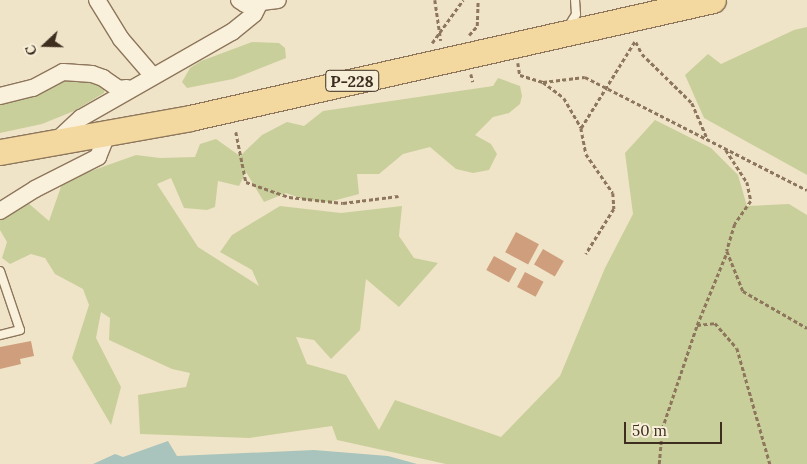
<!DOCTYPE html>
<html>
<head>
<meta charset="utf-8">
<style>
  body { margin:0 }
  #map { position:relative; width:807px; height:464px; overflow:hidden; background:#f0e4c8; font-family:Lora,serif }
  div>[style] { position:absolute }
  .green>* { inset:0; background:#c9cf9b }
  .water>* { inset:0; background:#a9c4bc }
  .building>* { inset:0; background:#cf9f7d; transform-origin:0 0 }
  .path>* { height:2.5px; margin-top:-1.25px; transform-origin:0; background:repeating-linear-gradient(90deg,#8d765c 0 4px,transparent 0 6.5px) }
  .roads { filter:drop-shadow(1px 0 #8d765c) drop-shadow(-1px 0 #8d765c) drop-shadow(0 1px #8d765c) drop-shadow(0 -1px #8d765c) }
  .service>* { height:8px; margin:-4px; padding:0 4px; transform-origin:4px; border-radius:4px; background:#faf1dc }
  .minor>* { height:16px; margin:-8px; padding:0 8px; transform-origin:8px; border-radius:8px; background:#faf1dc }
  .primary>* { height:25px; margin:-12.5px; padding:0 12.5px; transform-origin:12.5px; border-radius:12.5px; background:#f3d9a0 }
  span { translate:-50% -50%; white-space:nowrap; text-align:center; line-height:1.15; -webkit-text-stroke:4px #f7eed8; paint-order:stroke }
  .shield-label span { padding:1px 4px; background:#f7eed8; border:1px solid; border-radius:4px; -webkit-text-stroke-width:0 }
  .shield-label { font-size:16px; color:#3d2e20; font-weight:700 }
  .north { position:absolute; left:20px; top:20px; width:50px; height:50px; -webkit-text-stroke:4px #f7eed8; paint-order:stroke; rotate:249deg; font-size:14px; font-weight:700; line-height:20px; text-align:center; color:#3d2e20 }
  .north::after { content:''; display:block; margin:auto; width:18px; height:22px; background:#3d2e20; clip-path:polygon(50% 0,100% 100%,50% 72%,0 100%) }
  .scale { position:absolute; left:624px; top:422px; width:98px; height:22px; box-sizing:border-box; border:2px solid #3d2e20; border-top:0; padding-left:6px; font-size:15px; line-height:18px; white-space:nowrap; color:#3d2e20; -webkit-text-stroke:4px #f7eed8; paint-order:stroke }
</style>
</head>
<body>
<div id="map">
  <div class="green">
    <i style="clip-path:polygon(807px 27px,807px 175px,704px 118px,685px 75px,708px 54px,721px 64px,794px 30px)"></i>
    <i style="clip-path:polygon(252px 42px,279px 43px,285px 48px,286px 58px,233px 79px,187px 88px,182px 82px,190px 68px,201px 61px)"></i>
    <i style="clip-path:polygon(86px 77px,105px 88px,104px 93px,74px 111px,42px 124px,0 133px,0 103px,28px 97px,56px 80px)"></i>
    <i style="clip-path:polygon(498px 78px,520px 86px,522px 96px,520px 104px,509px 113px,493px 117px,475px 135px,491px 144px,497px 154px,489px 170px,473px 173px,456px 169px,430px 147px,403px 154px,379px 174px,357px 174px,359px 194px,329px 202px,305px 200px,286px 193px,264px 202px,246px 172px,239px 186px,218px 181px,215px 207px,207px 210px,184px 208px,171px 178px,157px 184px,198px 247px,259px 286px,252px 270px,220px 252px,232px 235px,280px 206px,341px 213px,402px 206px,399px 236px,414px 258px,438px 263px,399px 307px,366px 279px,360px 330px,331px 359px,314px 340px,296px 337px,307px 364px,346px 375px,379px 430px,395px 400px,501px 437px,560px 376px,605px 268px,633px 214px,625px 153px,655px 120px,711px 148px,738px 175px,747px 206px,789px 204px,807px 215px,807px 464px,446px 464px,337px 440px,332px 426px,249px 438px,140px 434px,138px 395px,186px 387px,190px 373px,172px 369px,109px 340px,110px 318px,101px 312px,96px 338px,121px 387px,111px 425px,72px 358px,89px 305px,83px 289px,55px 274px,45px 258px,31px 254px,10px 264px,2px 258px,7px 242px,0 230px,0 217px,27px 202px,49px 221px,63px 181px,136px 155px,160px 158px,195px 157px,200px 144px,216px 139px,240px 156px,262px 135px,287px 122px,304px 126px,323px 111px,493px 86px)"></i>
  </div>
  <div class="water">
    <i style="clip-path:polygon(168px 441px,177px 456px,314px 450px,388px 456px,417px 464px,93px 464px,115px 454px,123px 457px)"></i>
  </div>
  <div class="building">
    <i style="left:516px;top:232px;width:26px;height:23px;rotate:28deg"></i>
    <i style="left:543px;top:249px;width:24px;height:18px;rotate:30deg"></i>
    <i style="left:494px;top:256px;width:26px;height:16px;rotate:29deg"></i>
    <i style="left:525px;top:272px;width:21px;height:17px;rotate:28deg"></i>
    <i style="clip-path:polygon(31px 341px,34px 356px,20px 359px,21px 364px,0 369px,0 347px)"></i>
  </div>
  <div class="path">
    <i style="left:435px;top:0;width:41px;rotate:81.7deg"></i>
    <i style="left:469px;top:35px;width:12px;rotate:-48deg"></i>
    <i style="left:477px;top:26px;width:26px;rotate:-88deg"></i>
    <i style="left:636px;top:42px;width:13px;rotate:63deg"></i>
    <i style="left:642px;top:54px;width:70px;rotate:44.4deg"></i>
    <i style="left:692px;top:103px;width:40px;rotate:66.6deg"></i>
    <i style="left:432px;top:43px;width:53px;rotate:-54.2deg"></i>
    <i style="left:518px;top:63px;width:12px;rotate:81deg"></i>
    <i style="left:520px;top:75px;width:24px;rotate:17deg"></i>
    <i style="left:543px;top:82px;width:42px;rotate:-6.8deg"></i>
    <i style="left:585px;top:77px;width:249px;rotate:27deg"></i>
    <i style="left:471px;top:74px;width:8px;rotate:76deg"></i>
    <i style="left:543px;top:82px;width:26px;rotate:37deg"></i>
    <i style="left:564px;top:98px;width:34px;rotate:60deg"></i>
    <i style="left:581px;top:128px;width:102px;rotate:-58.2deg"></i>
    <i style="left:581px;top:128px;width:26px;rotate:79deg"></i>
    <i style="left:586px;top:154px;width:47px;rotate:55.3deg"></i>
    <i style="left:613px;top:193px;width:16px;rotate:86deg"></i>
    <i style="left:614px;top:209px;width:53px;rotate:121.9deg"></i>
    <i style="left:236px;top:132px;width:51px;rotate:78.7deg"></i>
    <i style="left:246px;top:182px;width:46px;rotate:19.2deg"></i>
    <i style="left:289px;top:197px;width:54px;rotate:6.3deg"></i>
    <i style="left:343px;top:203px;width:56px;rotate:-7.1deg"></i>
    <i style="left:726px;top:150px;width:38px;rotate:57deg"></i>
    <i style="left:747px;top:182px;width:19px;rotate:78deg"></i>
    <i style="left:751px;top:201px;width:28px;rotate:125deg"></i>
    <i style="left:735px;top:224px;width:28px;rotate:107deg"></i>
    <i style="left:727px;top:251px;width:43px;rotate:68.2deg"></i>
    <i style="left:743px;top:291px;width:74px;rotate:30deg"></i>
    <i style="left:697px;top:325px;width:79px;rotate:-67.7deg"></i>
    <i style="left:659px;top:464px;width:35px;rotate:-85deg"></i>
    <i style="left:662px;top:429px;width:110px;rotate:-71.4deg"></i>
    <i style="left:697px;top:325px;width:18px;rotate:-6deg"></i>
    <i style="left:715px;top:323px;width:33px;rotate:49deg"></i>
    <i style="left:737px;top:348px;width:121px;rotate:74.1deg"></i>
  </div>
  <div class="roads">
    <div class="service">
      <i style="left:568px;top:27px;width:15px;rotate:-58deg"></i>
      <i style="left:576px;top:14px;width:14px;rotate:-94deg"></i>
      <i style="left:0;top:271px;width:62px;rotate:71.3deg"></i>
      <i style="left:20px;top:330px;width:21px;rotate:166deg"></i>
    </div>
    <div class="minor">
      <i style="left:97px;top:0;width:46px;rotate:58.4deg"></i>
      <i style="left:121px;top:39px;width:48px;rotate:49.3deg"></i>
      <i style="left:239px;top:0;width:7px;rotate:34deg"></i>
      <i style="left:245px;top:4px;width:33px;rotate:-7deg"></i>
      <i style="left:0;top:96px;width:34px;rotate:-14deg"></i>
      <i style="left:33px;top:88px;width:34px;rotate:-28deg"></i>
      <i style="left:63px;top:72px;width:29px;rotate:4deg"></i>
      <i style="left:92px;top:74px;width:12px;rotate:20deg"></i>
      <i style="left:103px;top:78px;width:19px;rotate:35deg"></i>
      <i style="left:119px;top:89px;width:8px;rotate:-7deg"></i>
      <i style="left:56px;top:141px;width:34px;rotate:-43deg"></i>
      <i style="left:81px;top:118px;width:174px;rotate:-29.7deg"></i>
      <i style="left:232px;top:32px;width:28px;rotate:-39deg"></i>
      <i style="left:254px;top:14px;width:13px;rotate:-63deg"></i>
      <i style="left:0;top:211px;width:41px;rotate:-32.2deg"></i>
      <i style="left:35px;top:189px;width:71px;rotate:-26.9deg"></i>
      <i style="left:98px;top:157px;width:24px;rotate:-68deg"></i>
    </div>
    <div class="primary">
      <i style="left:0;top:152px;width:193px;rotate:-10.1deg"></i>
      <i style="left:190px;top:118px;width:536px;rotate:-12.71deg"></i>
    </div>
  </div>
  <div class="shield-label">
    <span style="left:352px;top:81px">Р-228</span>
  </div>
  <div class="north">С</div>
  <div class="scale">50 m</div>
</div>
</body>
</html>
